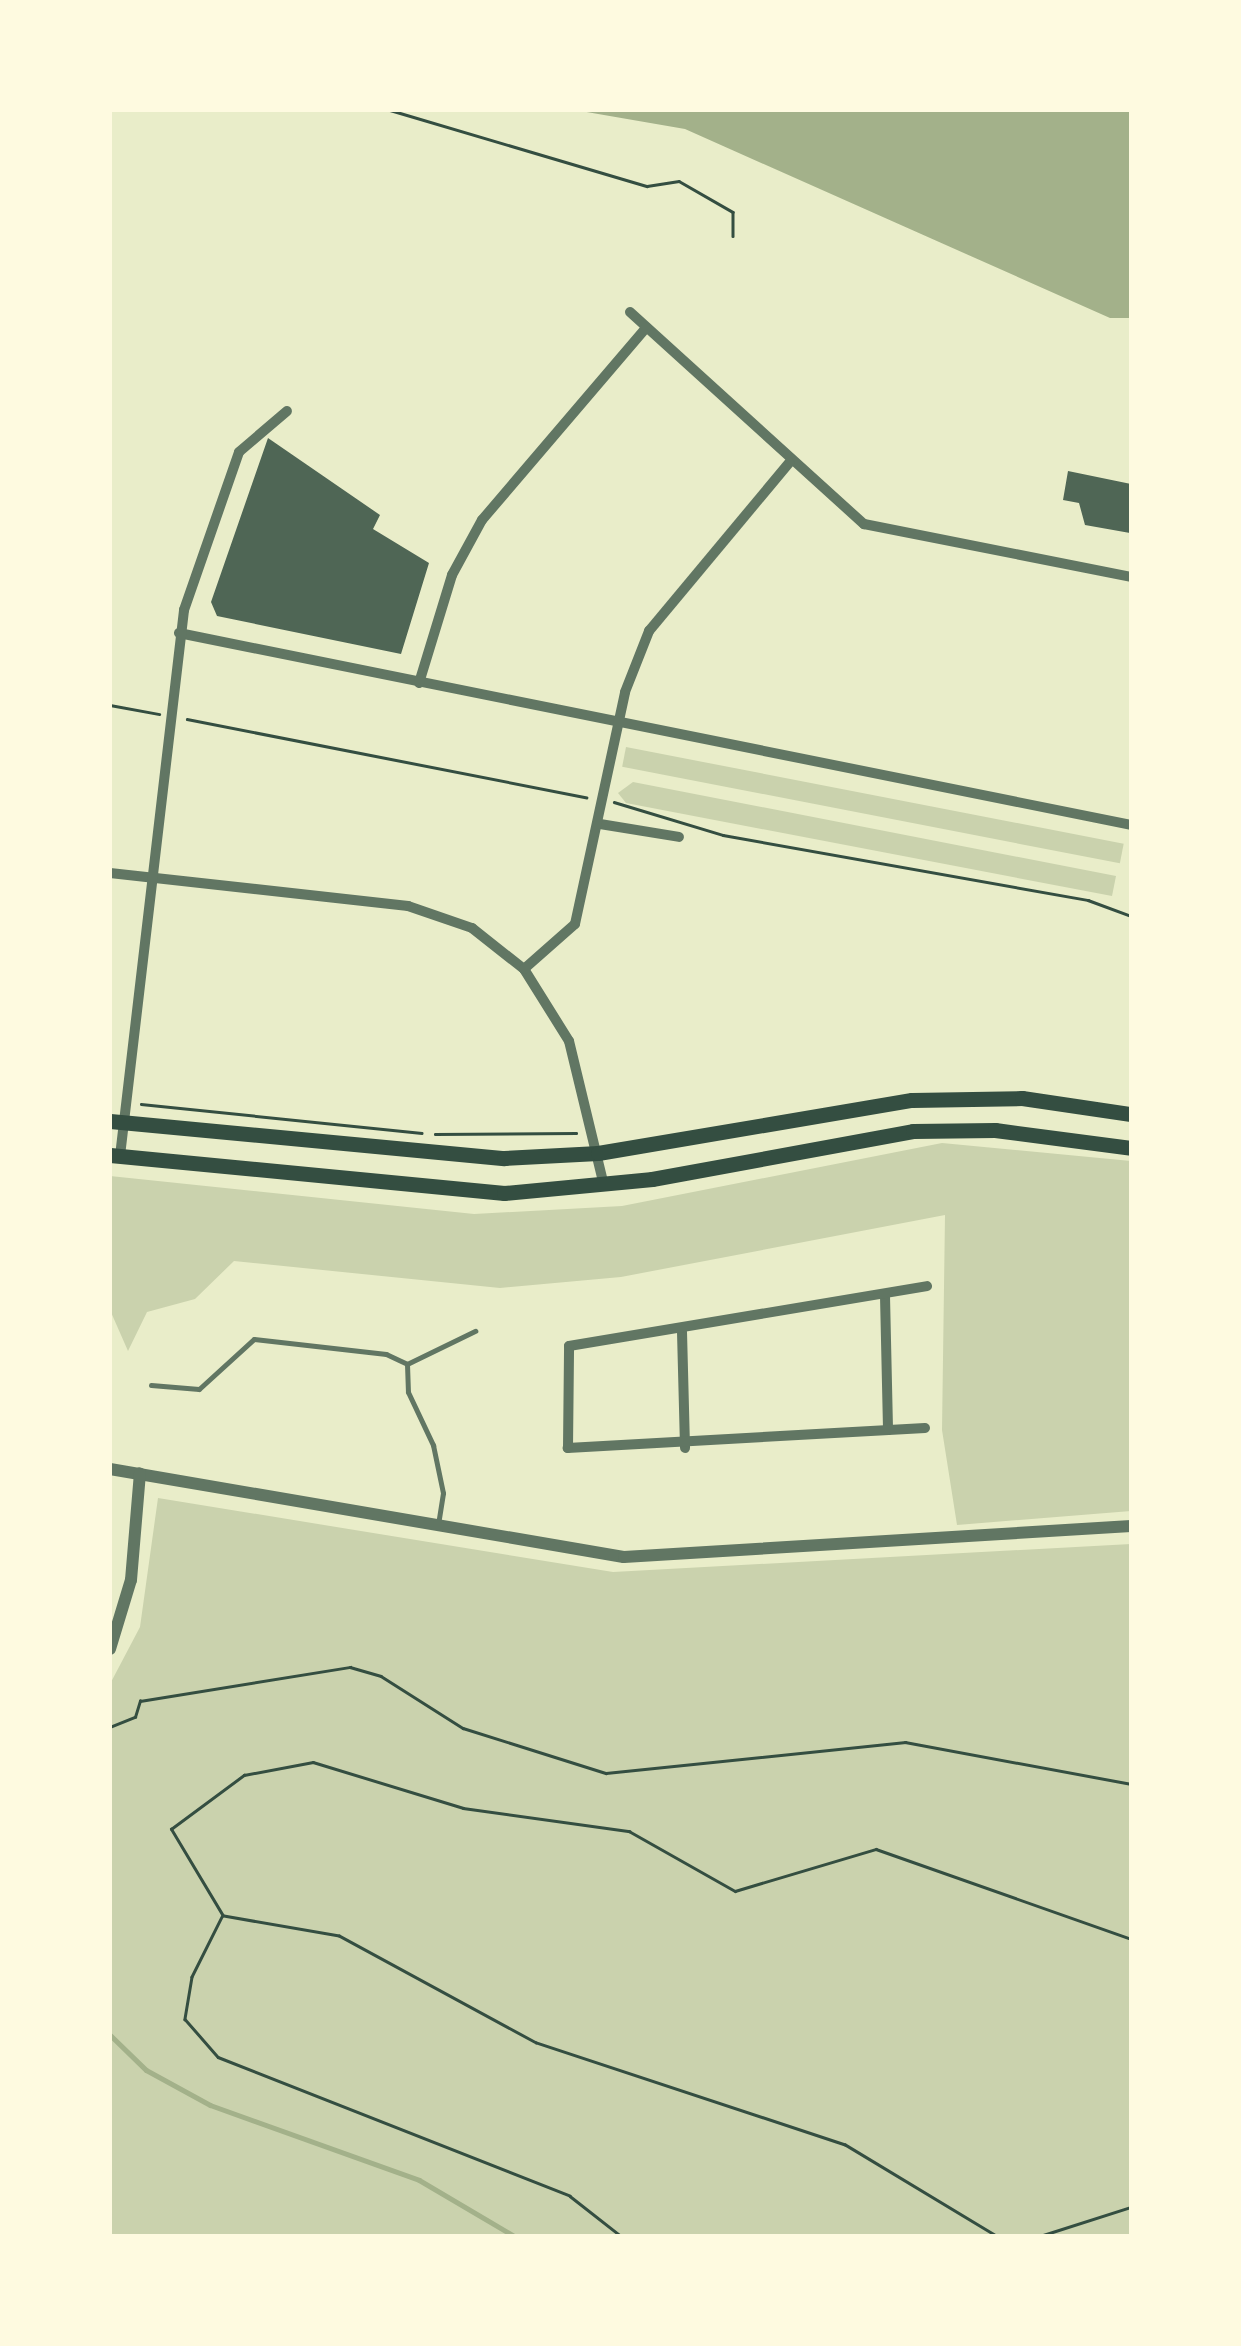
<!DOCTYPE html>
<html>
<head>
<meta charset="utf-8">
<style>
  body { margin:0 }
  #map { position:relative; width:1241px; height:2346px; overflow:hidden; background:#e9edc9; font-family:"Archivo Narrow",sans-serif }
  div>[style] { position:absolute }
  .green>* { inset:0; background:#cad2ad; transform-origin:0 0 }
  .water>* { inset:0; background:#a3b18a }
  .stream>* { height:5px; margin:-2.5px; padding:0 2.5px; transform-origin:2.5px; border-radius:2.5px; background:#a3b18a }
  .building>* { inset:0; background:#4f6655 }
  .path>* { height:2.5px; margin:-1.25px; padding:0 1.25px; transform-origin:1.25px; border-radius:1.25px; background:#344e41 }
  .service>* { height:5px; margin:-2.5px; padding:0 2.5px; transform-origin:2.5px; border-radius:2.5px; background:#617663 }
  .minor>* { height:10px; margin:-5px; padding:0 5px; transform-origin:5px; border-radius:5px; background:#617663 }
  .tertiary>* { height:12px; margin:-6px; padding:0 6px; transform-origin:6px; border-radius:6px; background:#617663 }
  .primary>* { height:15px; margin:-7.5px; padding:0 7.5px; transform-origin:7.5px; border-radius:7.5px; background:#344e41 }
  span { translate:-50% -50%; white-space:nowrap; text-align:center; line-height:1.15; -webkit-text-stroke:8px #fefae0; paint-order:stroke }
  .frame { position:absolute; inset:0; border:112px solid #fefae0; pointer-events:none }
</style>
</head>
<body>
<div id="map">
  <div class="green">
    <i style="left:626px;top:747px;width:507px;height:20px;rotate:11deg"></i>
    <i style="clip-path:polygon(633px 782px,1116px 876px,1112px 896px,626px 803px,618px 793px)"></i>
    <i style="clip-path:polygon(942px 1143px,1131px 1161px,1131px 1511px,957px 1525px,942px 1430px,945px 1215px,621px 1277px,500px 1288px,234px 1261px,195px 1299px,147px 1312px,128px 1351px,110px 1310px,110px 1176px,474px 1214px,622px 1206px)"></i>
    <i style="clip-path:polygon(158px 1498px,613px 1572px,1131px 1544px,1131px 2236px,110px 2236px,110px 1684px,140px 1627px)"></i>
  </div>
  <div class="water">
    <i style="clip-path:polygon(575px 110px,1131px 110px,1131px 318px,1110px 318px,685px 129px)"></i>
  </div>
  <div class="stream">
    <i style="left:110px;top:2035px;width:50px;rotate:44.2deg"></i>
    <i style="left:146px;top:2070px;width:73px;rotate:28.7deg"></i>
    <i style="left:210px;top:2105px;width:222px;rotate:19.7deg"></i>
    <i style="left:419px;top:2180px;width:110px;rotate:30.5deg"></i>
  </div>
  <div class="building">
    <i style="clip-path:polygon(268px 438px,380px 515px,373px 529px,429px 563px,401px 654px,217px 616px,211px 602px)"></i>
    <i style="clip-path:polygon(1068px 471px,1131px 484px,1130px 533px,1085px 525px,1079px 503px,1063px 500px)"></i>
  </div>
  <div class="path">
    <i style="left:390px;top:110px;width:268px;rotate:16.5deg"></i>
    <i style="left:647px;top:186px;width:32px;rotate:-9deg"></i>
    <i style="left:679px;top:181px;width:62px;rotate:29.9deg"></i>
    <i style="left:733px;top:212px;width:24px;rotate:90deg"></i>
    <i style="left:110px;top:705px;width:50px;rotate:10.4deg"></i>
    <i style="left:187px;top:719px;width:407px;rotate:11.1deg"></i>
    <i style="left:614px;top:802px;width:114px;rotate:16.8deg"></i>
    <i style="left:723px;top:835px;width:371px;rotate:10.1deg"></i>
    <i style="left:1088px;top:900px;width:46px;rotate:20.4deg"></i>
    <i style="left:141px;top:1104px;width:282px;rotate:5.9deg"></i>
    <i style="left:435px;top:1134px;width:141px;rotate:-0.4deg"></i>
    <i style="left:110px;top:1727px;width:27px;rotate:-22deg"></i>
    <i style="left:135px;top:1717px;width:17px;rotate:-73deg"></i>
    <i style="left:140px;top:1701px;width:213px;rotate:-9.2deg"></i>
    <i style="left:350px;top:1667px;width:32px;rotate:16deg"></i>
    <i style="left:381px;top:1676px;width:97px;rotate:32.4deg"></i>
    <i style="left:463px;top:1728px;width:150px;rotate:17.5deg"></i>
    <i style="left:606px;top:1773px;width:301px;rotate:-5.9deg"></i>
    <i style="left:905px;top:1742px;width:230px;rotate:10.5deg"></i>
    <i style="left:222px;top:1917px;width:67px;rotate:116.6deg"></i>
    <i style="left:192px;top:1977px;width:43px;rotate:99.5deg"></i>
    <i style="left:185px;top:2019px;width:50px;rotate:49deg"></i>
    <i style="left:218px;top:2057px;width:378px;rotate:21.5deg"></i>
    <i style="left:570px;top:2196px;width:65px;rotate:38.1deg"></i>
    <i style="left:996px;top:2236px;width:176px;rotate:-148.9deg"></i>
    <i style="left:845px;top:2145px;width:325px;rotate:-161.7deg"></i>
    <i style="left:536px;top:2043px;width:224px;rotate:-151.5deg"></i>
    <i style="left:339px;top:1936px;width:118px;rotate:-170.2deg"></i>
    <i style="left:223px;top:1916px;width:101px;rotate:-120.9deg"></i>
    <i style="left:171px;top:1829px;width:91px;rotate:-36.5deg"></i>
    <i style="left:244px;top:1775px;width:70px;rotate:-10.7deg"></i>
    <i style="left:313px;top:1762px;width:157px;rotate:17deg"></i>
    <i style="left:463px;top:1808px;width:168px;rotate:7.9deg"></i>
    <i style="left:629px;top:1831px;width:122px;rotate:29.5deg"></i>
    <i style="left:735px;top:1891px;width:147px;rotate:-16.6deg"></i>
    <i style="left:876px;top:1849px;width:270px;rotate:19.4deg"></i>
    <i style="left:1040px;top:2236px;width:96px;rotate:-17.7deg"></i>
  </div>
  <div class="service">
    <i style="left:407px;top:1364px;width:76px;rotate:-25.9deg"></i>
    <i style="left:151px;top:1385px;width:48px;rotate:4.8deg"></i>
    <i style="left:199px;top:1389px;width:74px;rotate:-42.3deg"></i>
    <i style="left:254px;top:1339px;width:133px;rotate:6.5deg"></i>
    <i style="left:386px;top:1354px;width:23px;rotate:25deg"></i>
    <i style="left:407px;top:1364px;width:28px;rotate:88deg"></i>
    <i style="left:408px;top:1392px;width:59px;rotate:64.7deg"></i>
    <i style="left:433px;top:1445px;width:49px;rotate:78.2deg"></i>
    <i style="left:443px;top:1493px;width:31px;rotate:99deg"></i>
  </div>
  <div class="minor">
    <i style="left:630px;top:312px;width:316px;rotate:42.2deg"></i>
    <i style="left:864px;top:524px;width:272px;rotate:11.2deg"></i>
    <i style="left:179px;top:633px;width:971px;rotate:11.4deg"></i>
    <i style="left:419px;top:683px;width:113px;rotate:-73deg"></i>
    <i style="left:452px;top:575px;width:63px;rotate:-61.4deg"></i>
    <i style="left:482px;top:520px;width:253px;rotate:-49.5deg"></i>
    <i style="left:600px;top:824px;width:80px;rotate:9.3deg"></i>
    <i style="left:110px;top:873px;width:300px;rotate:6.3deg"></i>
    <i style="left:408px;top:906px;width:68px;rotate:19deg"></i>
    <i style="left:472px;top:928px;width:66px;rotate:38.3deg"></i>
    <i style="left:524px;top:969px;width:85px;rotate:58deg"></i>
    <i style="left:569px;top:1041px;width:149px;rotate:76.4deg"></i>
    <i style="left:524px;top:969px;width:68px;rotate:-41.4deg"></i>
    <i style="left:575px;top:924px;width:237px;rotate:-77.8deg"></i>
    <i style="left:625px;top:692px;width:66px;rotate:-68.5deg"></i>
    <i style="left:649px;top:631px;width:219px;rotate:-50.2deg"></i>
    <i style="left:120px;top:1156px;width:550px;rotate:-83.31deg"></i>
    <i style="left:184px;top:610px;width:167px;rotate:-70.8deg"></i>
    <i style="left:239px;top:452px;width:63px;rotate:-40.5deg"></i>
    <i style="left:885px;top:1296px;width:134px;rotate:88.7deg"></i>
    <i style="left:682px;top:1332px;width:116px;rotate:88.5deg"></i>
    <i style="left:925px;top:1428px;width:358px;rotate:176.8deg"></i>
    <i style="left:568px;top:1448px;width:102px;rotate:-89.4deg"></i>
    <i style="left:569px;top:1346px;width:363px;rotate:-9.5deg"></i>
  </div>
  <div class="tertiary">
    <i style="left:110px;top:1469px;width:521px;rotate:9.72deg"></i>
    <i style="left:624px;top:1557px;width:508px;rotate:-3.5deg"></i>
    <i style="left:110px;top:1649px;width:72px;rotate:-73.1deg"></i>
    <i style="left:131px;top:1580px;width:107px;rotate:-85.2deg"></i>
  </div>
  <div class="primary">
    <i style="left:110px;top:1121px;width:396px;rotate:5.4deg"></i>
    <i style="left:504px;top:1158px;width:94px;rotate:-3deg"></i>
    <i style="left:598px;top:1153px;width:318px;rotate:-9.6deg"></i>
    <i style="left:912px;top:1100px;width:110px;rotate:-1deg"></i>
    <i style="left:1022px;top:1098px;width:110px;rotate:8.4deg"></i>
    <i style="left:110px;top:1155px;width:396px;rotate:5.5deg"></i>
    <i style="left:504px;top:1193px;width:149px;rotate:-5.4deg"></i>
    <i style="left:652px;top:1179px;width:265px;rotate:-10.4deg"></i>
    <i style="left:913px;top:1131px;width:82px;rotate:-0.7deg"></i>
    <i style="left:995px;top:1130px;width:137px;rotate:7.5deg"></i>
  </div>
  <div class="frame"></div>
</div>
</body>
</html>
